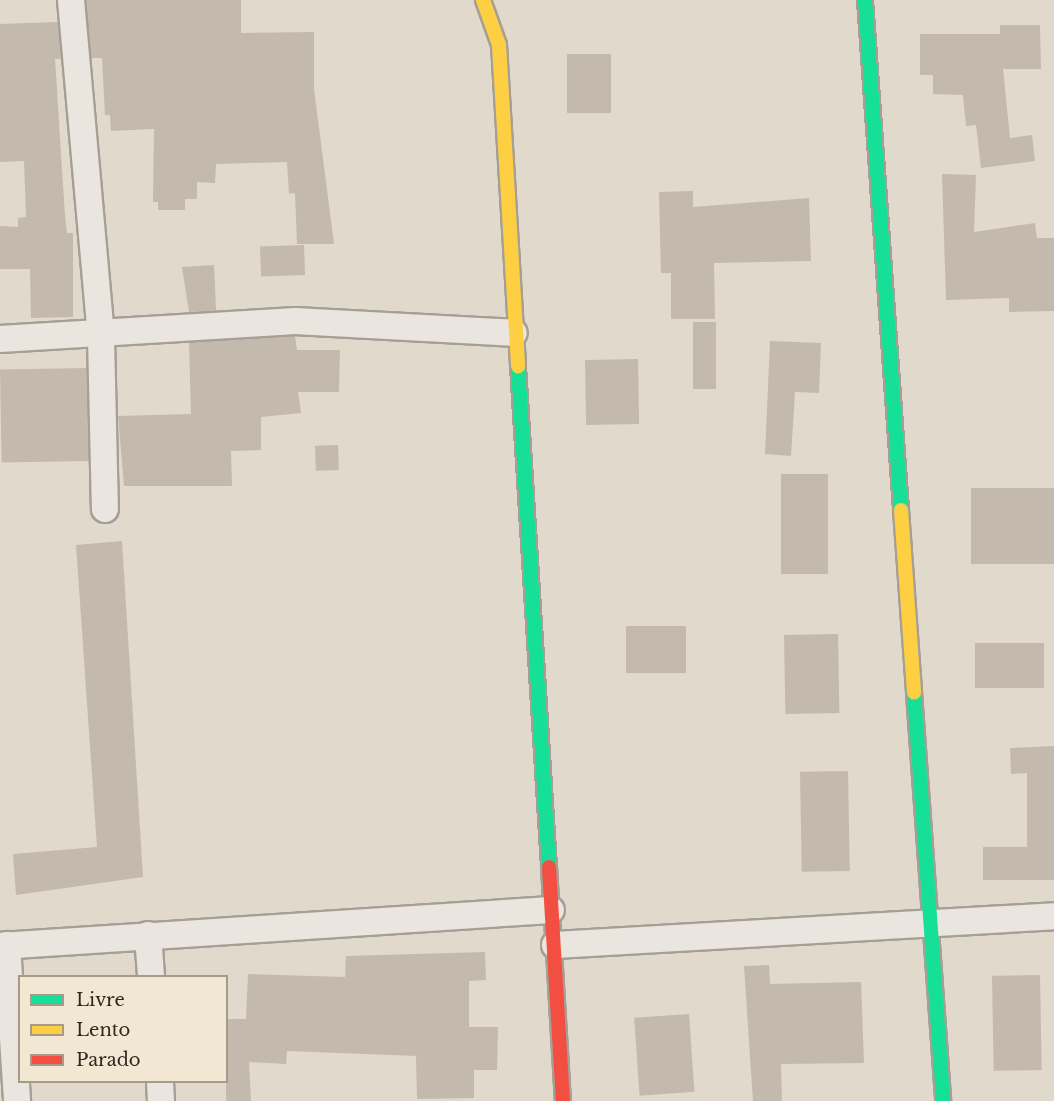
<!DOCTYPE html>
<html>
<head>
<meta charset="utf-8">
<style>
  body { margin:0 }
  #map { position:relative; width:1054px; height:1101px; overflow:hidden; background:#e1d9cc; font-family:"Libre Baskerville",serif }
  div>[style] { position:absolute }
  .building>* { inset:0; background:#c4b9ad; transform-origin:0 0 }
  .roads { filter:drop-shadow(2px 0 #a69f96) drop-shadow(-2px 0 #a69f96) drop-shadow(0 2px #a69f96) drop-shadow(0 -2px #a69f96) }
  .street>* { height:26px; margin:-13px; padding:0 13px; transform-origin:13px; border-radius:13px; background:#eae5de }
  .fast>* { height:14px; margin:-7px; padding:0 7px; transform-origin:7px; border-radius:7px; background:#16e098 }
  .slow>* { height:14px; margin:-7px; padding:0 7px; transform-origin:7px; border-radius:7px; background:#ffcf43 }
  .jam>* { height:14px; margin:-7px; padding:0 7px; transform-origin:7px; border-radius:7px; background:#f24e42 }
  span { translate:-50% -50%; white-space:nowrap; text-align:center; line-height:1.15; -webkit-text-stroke:4.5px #f1e7d3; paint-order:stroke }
  .legend { position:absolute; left:18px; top:975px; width:210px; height:108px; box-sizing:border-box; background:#f1e7d3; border:2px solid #a59b8b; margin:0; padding:8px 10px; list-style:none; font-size:18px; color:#33281f }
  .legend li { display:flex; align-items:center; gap:12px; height:30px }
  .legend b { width:30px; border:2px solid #a59b8b }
</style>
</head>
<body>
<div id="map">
  <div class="building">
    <i style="clip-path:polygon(86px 0,241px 0,241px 33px,314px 32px,314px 89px,334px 244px,297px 244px,295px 193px,289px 194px,287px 162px,216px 164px,215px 183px,197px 182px,197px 199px,185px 199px,185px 210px,158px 210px,158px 202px,153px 202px,154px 129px,111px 131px,110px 115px,105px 115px,102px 58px,91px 58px)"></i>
    <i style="clip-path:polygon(58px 22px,61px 59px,55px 59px,65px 216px,67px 233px,73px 233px,73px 317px,31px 318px,30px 269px,0 269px,0 226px,18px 227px,18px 218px,26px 217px,24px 161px,0 162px,0 24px)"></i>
    <i style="clip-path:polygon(1000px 25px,1040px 25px,1041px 69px,1003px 69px,1010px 138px,1032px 135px,1035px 161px,981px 168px,976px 125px,966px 126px,963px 95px,933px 94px,933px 75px,920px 75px,920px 34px,1000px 34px)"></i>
    <i style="left:611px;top:54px;width:59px;height:44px;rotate:90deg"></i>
    <i style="clip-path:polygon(942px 174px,976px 175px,974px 232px,1035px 223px,1037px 238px,1054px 238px,1054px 311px,1009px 312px,1009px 298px,946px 300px)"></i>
    <i style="clip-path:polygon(693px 191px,693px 207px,809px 198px,811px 261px,714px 263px,715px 319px,671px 319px,671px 273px,661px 273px,659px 192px)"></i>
    <i style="left:304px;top:245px;width:30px;height:44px;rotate:88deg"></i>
    <i style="clip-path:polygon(214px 265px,216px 311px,189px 312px,182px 267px)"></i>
    <i style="left:693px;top:322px;width:23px;height:67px"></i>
    <i style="clip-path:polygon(295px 336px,297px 350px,340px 350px,339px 392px,298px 392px,301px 413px,261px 417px,261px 450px,231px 451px,232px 486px,124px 486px,118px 416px,191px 414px,189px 342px)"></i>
    <i style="clip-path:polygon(770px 341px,821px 343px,819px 393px,795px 392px,791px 456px,765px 454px)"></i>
    <i style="left:638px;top:359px;width:65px;height:53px;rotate:89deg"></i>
    <i style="left:87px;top:368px;width:93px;height:87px;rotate:89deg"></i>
    <i style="left:338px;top:445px;width:25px;height:23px;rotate:88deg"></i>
    <i style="left:781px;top:474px;width:47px;height:100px"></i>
    <i style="left:1054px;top:488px;width:76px;height:83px;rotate:90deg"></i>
    <i style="clip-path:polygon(122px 541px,143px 877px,16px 895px,13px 854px,97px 847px,76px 545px)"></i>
    <i style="left:626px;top:626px;width:60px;height:47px"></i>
    <i style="left:838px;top:634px;width:79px;height:54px;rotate:89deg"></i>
    <i style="left:975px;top:643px;width:69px;height:45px"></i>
    <i style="clip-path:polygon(1054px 746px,1054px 880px,983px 880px,983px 847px,1027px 847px,1027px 773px,1011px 774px,1010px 748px)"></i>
    <i style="left:848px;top:771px;width:100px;height:48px;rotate:89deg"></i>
    <i style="clip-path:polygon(485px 952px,486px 980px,469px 981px,469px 1027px,498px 1027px,497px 1070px,474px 1070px,474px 1098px,417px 1099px,416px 1056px,287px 1051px,286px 1064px,249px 1062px,251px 1101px,226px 1101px,226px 1019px,246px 1019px,248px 974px,345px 977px,346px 956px)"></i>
    <i style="clip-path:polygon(769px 965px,770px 984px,861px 982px,864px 1063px,781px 1064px,782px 1101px,753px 1101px,744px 966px)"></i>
    <i style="left:1040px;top:975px;width:95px;height:48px;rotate:89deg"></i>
    <i style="left:689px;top:1014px;width:78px;height:55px;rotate:86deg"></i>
  </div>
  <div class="roads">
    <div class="street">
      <i style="left:71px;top:0;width:338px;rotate:84.9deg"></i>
      <i style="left:101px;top:337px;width:172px;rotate:88.7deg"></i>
      <i style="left:0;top:339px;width:296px;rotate:-3.5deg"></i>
      <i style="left:295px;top:321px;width:219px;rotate:3.1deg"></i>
      <i style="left:148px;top:935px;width:41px;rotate:85.8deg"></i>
      <i style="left:7px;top:945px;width:156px;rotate:86.3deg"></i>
      <i style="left:555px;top:945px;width:500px;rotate:-3.3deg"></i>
      <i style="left:0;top:946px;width:552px;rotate:-3.74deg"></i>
      <i style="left:160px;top:1082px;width:19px;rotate:87deg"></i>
    </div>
    <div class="fast">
      <i style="left:865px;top:0;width:511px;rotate:85.96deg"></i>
      <i style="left:518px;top:366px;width:502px;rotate:86.46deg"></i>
      <i style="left:914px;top:693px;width:409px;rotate:85.9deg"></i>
    </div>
    <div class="slow">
      <i style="left:483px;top:0;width:48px;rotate:70.4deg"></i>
      <i style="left:499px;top:45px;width:322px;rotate:86.6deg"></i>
      <i style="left:901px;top:510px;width:183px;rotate:85.9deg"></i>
    </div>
    <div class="jam">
      <i style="left:549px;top:867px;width:234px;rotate:86.6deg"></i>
    </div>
  </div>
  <ul class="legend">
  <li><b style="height:8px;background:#16e098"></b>Livre</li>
  <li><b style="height:8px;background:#ffcf43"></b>Lento</li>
  <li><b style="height:8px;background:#f24e42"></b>Parado</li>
  </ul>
</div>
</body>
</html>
